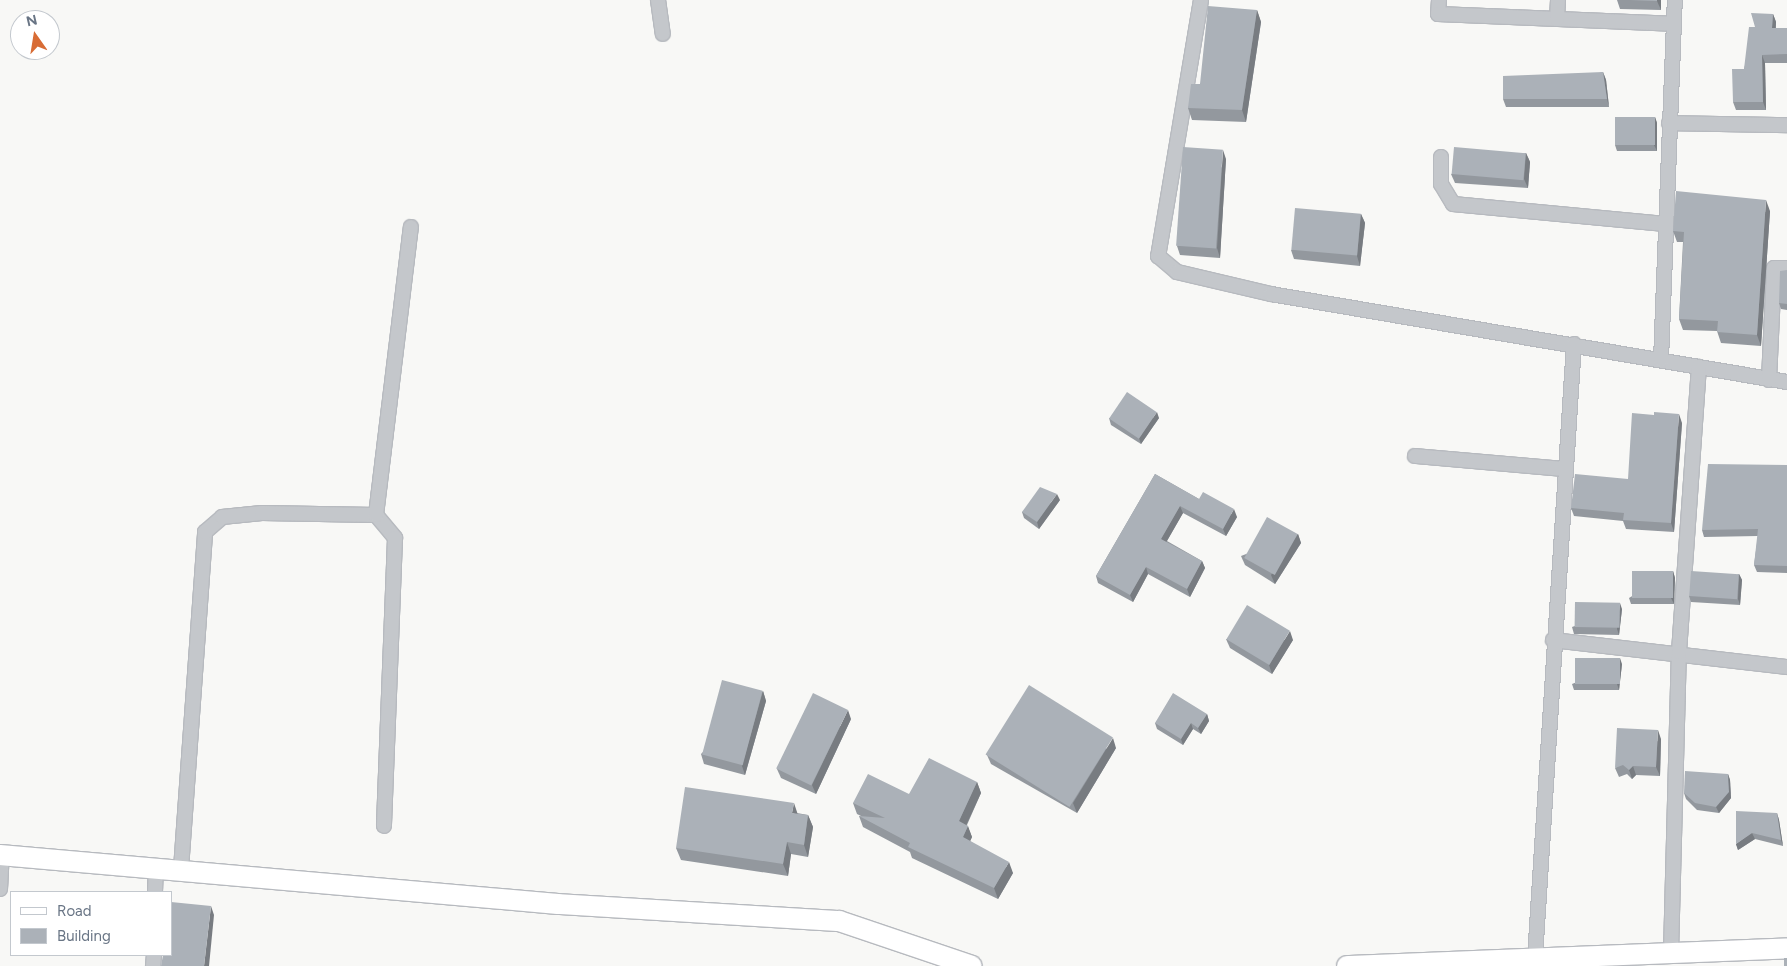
<!DOCTYPE html>
<html>
<head>
<meta charset="utf-8">
<style>
  body { margin:0 }
  #map { position:relative; width:1787px; height:966px; overflow:hidden; background:#f8f8f6; font-family:Figtree,sans-serif }
  div>[style] { position:absolute }
  .roads { filter:drop-shadow(1px 0 #b7babf) drop-shadow(-1px 0 #b7babf) drop-shadow(0 1px #b7babf) drop-shadow(0 -1px #b7babf) }
  .street>* { height:14px; margin:-7px; padding:0 7px; transform-origin:7px; border-radius:7px; background:#c4c7cb }
  .secondary>* { height:20px; margin:-10px; padding:0 10px; transform-origin:10px; border-radius:10px; background:#fff }
  .wall>* { inset:0; background:#93989e }
  .shaded-wall>* { inset:0; background:#787c81 }
  .building>* { inset:0; background:#abb1b8; transform-origin:0 0 }
  span { translate:-50% -50%; white-space:nowrap; text-align:center; line-height:1.15; -webkit-text-stroke:5px #fff; paint-order:stroke }
  .legend { position:absolute; left:10px; top:891px; width:162px; height:65px; box-sizing:border-box; background:#fff; border:1px solid #c3c8ce; margin:0; padding:6px 9px; list-style:none; font-size:15px; color:#697585 }
  .legend li { display:flex; align-items:center; gap:10px; height:25px }
  .legend b { width:25px; border:1px solid #c3c8ce }
  .north { position:absolute; left:10px; top:10px; width:50px; height:50px; box-sizing:border-box; background:#fff; border:1px solid #c3c8ce; border-radius:50%; rotate:347deg; font-size:14px; font-weight:700; line-height:20px; text-align:center; color:#697585 }
  .north::after { content:''; display:block; margin:auto; width:18px; height:22px; background:#d86c35; clip-path:polygon(50% 0,100% 100%,50% 72%,0 100%) }
</style>
</head>
<body>
<div id="map">
  <div class="roads">
    <div class="street">
      <i style="left:658px;top:0;width:34px;rotate:82deg"></i>
      <i style="left:1201px;top:0;width:260px;rotate:99.5deg"></i>
      <i style="left:1158px;top:256px;width:25px;rotate:40deg"></i>
      <i style="left:1177px;top:272px;width:97px;rotate:13.2deg"></i>
      <i style="left:1271px;top:294px;width:523px;rotate:9.68deg"></i>
      <i style="left:1439px;top:0;width:14px;rotate:94deg"></i>
      <i style="left:1438px;top:14px;width:234px;rotate:2.4deg"></i>
      <i style="left:1557px;top:19px;width:19px;rotate:-87deg"></i>
      <i style="left:1669px;top:123px;width:118px;rotate:1deg"></i>
      <i style="left:1441px;top:157px;width:27px;rotate:90deg"></i>
      <i style="left:1441px;top:184px;width:23px;rotate:59deg"></i>
      <i style="left:1453px;top:204px;width:213px;rotate:5.4deg"></i>
      <i style="left:1661px;top:360px;width:360px;rotate:-87.8deg"></i>
      <i style="left:1769px;top:380px;width:112px;rotate:-87.4deg"></i>
      <i style="left:1774px;top:268px;width:13px"></i>
      <i style="left:1415px;top:456px;width:151px;rotate:5deg"></i>
      <i style="left:376px;top:515px;width:30px;rotate:50deg"></i>
      <i style="left:395px;top:538px;width:288px;rotate:92.2deg"></i>
      <i style="left:1553px;top:640px;width:236px;rotate:6.6deg"></i>
      <i style="left:181px;top:869px;width:338px;rotate:-85.9deg"></i>
      <i style="left:205px;top:532px;width:23px;rotate:-41deg"></i>
      <i style="left:222px;top:517px;width:40px;rotate:-5.7deg"></i>
      <i style="left:262px;top:513px;width:114px;rotate:1deg"></i>
      <i style="left:376px;top:515px;width:290px;rotate:-83.1deg"></i>
      <i style="left:0;top:889px;width:34px;rotate:-87deg"></i>
      <i style="left:155px;top:892px;width:25px;rotate:-88deg"></i>
      <i style="left:1671px;top:953px;width:301px;rotate:-88.5deg"></i>
      <i style="left:1679px;top:652px;width:286px;rotate:-86deg"></i>
      <i style="left:1535px;top:958px;width:615px;rotate:-86.37deg"></i>
      <i style="left:153px;top:966px;width:11px;rotate:-85deg"></i>
    </div>
    <div class="secondary">
      <i style="left:0;top:855px;width:560px;rotate:5.02deg"></i>
      <i style="left:558px;top:904px;width:282px;rotate:3.5deg"></i>
      <i style="left:839px;top:921px;width:140px;rotate:18.7deg"></i>
      <i style="left:1347px;top:966px;width:440px;rotate:-2.3deg"></i>
    </div>
  </div>
  <div class="wall">
    <i style="clip-path:polygon(1617px 0,1661px 0,1661px 10px,1620px 9px)"></i>
    <i style="clip-path:polygon(1257px 10px,1261px 22px,1246px 122px,1192px 120px,1188px 108px,1200px 84px)"></i>
    <i style="clip-path:polygon(1773px 14px,1776px 22px,1776px 28px,1787px 28px,1787px 63px,1765px 63px,1766px 110px,1736px 110px,1733px 102px,1744px 69px,1755px 27px)"></i>
    <i style="clip-path:polygon(1603px 72px,1606px 80px,1609px 107px,1506px 107px,1503px 99px)"></i>
    <i style="clip-path:polygon(1655px 117px,1657px 123px,1657px 151px,1617px 151px,1615px 145px)"></i>
    <i style="clip-path:polygon(1526px 153px,1530px 162px,1528px 188px,1455px 183px,1451px 174px)"></i>
    <i style="clip-path:polygon(1226px 159px,1220px 258px,1180px 255px,1177px 246px)"></i>
    <i style="clip-path:polygon(1770px 211px,1761px 346px,1721px 343px,1717px 331px,1683px 330px,1679px 319px,1683px 242px,1677px 242px,1673px 231px)"></i>
    <i style="clip-path:polygon(1361px 214px,1365px 223px,1360px 266px,1294px 259px,1291px 250px)"></i>
    <i style="clip-path:polygon(1787px 270px,1787px 310px,1781px 309px,1779px 303px)"></i>
    <i style="clip-path:polygon(1109px 418px,1159px 418px,1141px 444px,1111px 425px)"></i>
    <i style="clip-path:polygon(1682px 423px,1674px 532px,1626px 529px,1623px 521px,1574px 516px,1571px 508px,1628px 479px)"></i>
    <i style="clip-path:polygon(1787px 465px,1787px 573px,1757px 572px,1754px 565px,1758px 536px,1704px 537px,1702px 530px)"></i>
    <i style="clip-path:polygon(1155px 474px,1199px 499px,1237px 517px,1226px 536px,1183px 513px,1167px 541px,1202px 561px,1205px 568px,1190px 597px,1148px 574px,1133px 602px,1098px 583px,1096px 576px)"></i>
    <i style="clip-path:polygon(1060px 500px,1039px 529px,1024px 518px,1022px 512px)"></i>
    <i style="clip-path:polygon(1298px 534px,1301px 543px,1275px 584px,1245px 565px,1241px 556px)"></i>
    <i style="clip-path:polygon(1673px 571px,1675px 578px,1674px 604px,1631px 604px,1629px 598px)"></i>
    <i style="clip-path:polygon(1739px 574px,1742px 580px,1740px 605px,1691px 602px,1689px 596px)"></i>
    <i style="clip-path:polygon(1622px 609px,1619px 635px,1574px 634px,1572px 627px)"></i>
    <i style="clip-path:polygon(1226px 639px,1293px 640px,1272px 674px,1230px 648px)"></i>
    <i style="clip-path:polygon(1622px 664px,1619px 690px,1574px 690px,1572px 684px)"></i>
    <i style="clip-path:polygon(763px 691px,766px 701px,745px 775px,704px 764px,701px 754px)"></i>
    <i style="clip-path:polygon(1207px 714px,1209px 721px,1201px 734px,1193px 729px,1183px 745px,1157px 729px,1155px 723px)"></i>
    <i style="clip-path:polygon(851px 719px,816px 794px,781px 778px,777px 769px)"></i>
    <i style="clip-path:polygon(1661px 739px,1660px 776px,1636px 775px,1632px 779px,1627px 774px,1619px 777px,1615px 768px)"></i>
    <i style="clip-path:polygon(1116px 748px,1077px 813px,991px 764px,987px 755px)"></i>
    <i style="clip-path:polygon(1728px 774px,1730px 780px,1731px 798px,1719px 813px,1697px 810px,1686px 799px,1684px 793px)"></i>
    <i style="clip-path:polygon(977px 782px,981px 793px,967px 825px,972px 837px,970px 841px,1013px 873px,998px 899px,912px 858px,910px 852px,863px 827px,859px 816px,861px 816px,857px 814px,853px 803px,909px 794px)"></i>
    <i style="clip-path:polygon(797px 813px,808px 815px,813px 827px,808px 857px,791px 854px,788px 876px,681px 860px,676px 848px)"></i>
    <i style="clip-path:polygon(1777px 813px,1779px 820px,1783px 846px,1755px 839px,1738px 850px,1736px 844px)"></i>
  </div>
  <div class="shaded-wall">
    <i style="clip-path:polygon(1657px 0,1661px 0,1661px 10px,1657px 1px)"></i>
    <i style="clip-path:polygon(1257px 10px,1261px 22px,1246px 122px,1242px 110px)"></i>
    <i style="clip-path:polygon(1773px 14px,1776px 22px,1775px 36px,1772px 28px)"></i>
    <i style="clip-path:polygon(1762px 55px,1765px 63px,1766px 110px,1763px 102px)"></i>
    <i style="clip-path:polygon(1603px 72px,1606px 80px,1609px 107px,1607px 99px)"></i>
    <i style="clip-path:polygon(1655px 117px,1657px 123px,1657px 151px,1654px 145px)"></i>
    <i style="clip-path:polygon(1223px 150px,1226px 159px,1220px 258px,1217px 248px)"></i>
    <i style="clip-path:polygon(1526px 153px,1530px 162px,1528px 188px,1524px 179px)"></i>
    <i style="clip-path:polygon(1766px 200px,1770px 211px,1761px 346px,1757px 335px)"></i>
    <i style="clip-path:polygon(1361px 214px,1365px 223px,1360px 266px,1357px 256px)"></i>
    <i style="clip-path:polygon(1157px 412px,1159px 418px,1141px 444px,1139px 438px)"></i>
    <i style="clip-path:polygon(1679px 414px,1682px 423px,1674px 532px,1671px 523px)"></i>
    <i style="clip-path:polygon(1057px 494px,1060px 500px,1039px 529px,1037px 522px)"></i>
    <i style="clip-path:polygon(1180px 506px,1183px 513px,1164px 546px,1161px 539px)"></i>
    <i style="clip-path:polygon(1234px 509px,1237px 517px,1226px 536px,1223px 529px)"></i>
    <i style="clip-path:polygon(1298px 534px,1301px 543px,1275px 584px,1271px 575px)"></i>
    <i style="clip-path:polygon(1202px 561px,1205px 568px,1190px 597px,1187px 589px)"></i>
    <i style="clip-path:polygon(1146px 567px,1148px 574px,1133px 602px,1130px 595px)"></i>
    <i style="clip-path:polygon(1673px 571px,1675px 578px,1674px 604px,1671px 598px)"></i>
    <i style="clip-path:polygon(1739px 574px,1742px 580px,1740px 605px,1738px 599px)"></i>
    <i style="clip-path:polygon(1620px 603px,1622px 609px,1619px 635px,1617px 629px)"></i>
    <i style="clip-path:polygon(1290px 631px,1293px 640px,1272px 674px,1269px 665px)"></i>
    <i style="clip-path:polygon(1620px 658px,1622px 664px,1619px 690px,1617px 684px)"></i>
    <i style="clip-path:polygon(763px 691px,766px 701px,745px 775px,742px 766px)"></i>
    <i style="clip-path:polygon(848px 710px,851px 719px,816px 794px,812px 785px)"></i>
    <i style="clip-path:polygon(1207px 714px,1209px 721px,1201px 734px,1198px 728px)"></i>
    <i style="clip-path:polygon(1191px 723px,1193px 729px,1183px 745px,1181px 739px)"></i>
    <i style="clip-path:polygon(1658px 730px,1661px 739px,1660px 776px,1656px 767px)"></i>
    <i style="clip-path:polygon(1113px 738px,1116px 748px,1077px 813px,1073px 803px)"></i>
    <i style="clip-path:polygon(1633px 766px,1636px 775px,1632px 779px,1629px 770px)"></i>
    <i style="clip-path:polygon(1728px 774px,1730px 780px,1731px 798px,1719px 813px,1716px 807px)"></i>
    <i style="clip-path:polygon(977px 782px,981px 793px,963px 832px,959px 821px)"></i>
    <i style="clip-path:polygon(794px 803px,798px 815px,792px 813px)"></i>
    <i style="clip-path:polygon(1777px 813px,1779px 820px,1783px 846px,1781px 840px)"></i>
    <i style="clip-path:polygon(808px 815px,813px 827px,808px 857px,804px 845px)"></i>
    <i style="clip-path:polygon(968px 826px,972px 837px,967px 848px,963px 837px)"></i>
    <i style="clip-path:polygon(1752px 833px,1755px 839px,1738px 850px,1736px 844px)"></i>
    <i style="clip-path:polygon(787px 842px,791px 854px,788px 876px,783px 864px)"></i>
    <i style="clip-path:polygon(1009px 862px,1013px 873px,998px 899px,994px 888px)"></i>
    <i style="clip-path:polygon(211px 906px,214px 915px,209px 966px,204px 966px)"></i>
  </div>
  <div class="building">
    <i style="clip-path:polygon(1630px 0,1657px 0,1657px 1px)"></i>
    <i style="clip-path:polygon(1208px 6px,1257px 10px,1242px 110px,1188px 108px,1191px 84px,1200px 84px)"></i>
    <i style="clip-path:polygon(1751px 13px,1773px 14px,1772px 28px,1787px 28px,1787px 54px,1762px 55px,1763px 102px,1733px 102px,1732px 69px,1744px 69px,1749px 27px,1755px 27px)"></i>
    <i style="clip-path:polygon(1603px 72px,1607px 99px,1503px 99px,1503px 76px)"></i>
    <i style="left:1615px;top:117px;width:40px;height:28px"></i>
    <i style="left:1183px;top:147px;width:40px;height:99px;rotate:4deg"></i>
    <i style="left:1454px;top:147px;width:72px;height:27px;rotate:5deg"></i>
    <i style="clip-path:polygon(1676px 191px,1766px 200px,1757px 335px,1717px 332px,1718px 321px,1679px 319px,1684px 232px,1673px 231px)"></i>
    <i style="left:1295px;top:208px;width:66px;height:42px;rotate:5deg"></i>
    <i style="clip-path:polygon(1787px 270px,1787px 304px,1779px 303px,1780px 271px)"></i>
    <i style="left:1127px;top:392px;width:36px;height:32px;rotate:34deg"></i>
    <i style="clip-path:polygon(1654px 412px,1679px 414px,1671px 523px,1623px 520px,1624px 513px,1571px 508px,1575px 474px,1628px 479px,1632px 413px,1654px 415px)"></i>
    <i style="clip-path:polygon(1708px 464px,1787px 465px,1787px 566px,1754px 565px,1758px 529px,1702px 530px)"></i>
    <i style="clip-path:polygon(1155px 474px,1199px 499px,1203px 492px,1234px 509px,1223px 529px,1180px 506px,1161px 539px,1202px 561px,1187px 589px,1146px 567px,1130px 595px,1096px 576px)"></i>
    <i style="clip-path:polygon(1040px 487px,1057px 494px,1037px 522px,1022px 512px)"></i>
    <i style="left:1267px;top:517px;width:35px;height:47px;rotate:29deg"></i>
    <i style="left:1632px;top:571px;width:41px;height:27px"></i>
    <i style="left:1691px;top:571px;width:48px;height:25px;rotate:4deg"></i>
    <i style="left:1575px;top:602px;width:45px;height:25px;rotate:1deg"></i>
    <i style="left:1247px;top:605px;width:50px;height:40px;rotate:31deg"></i>
    <i style="left:1575px;top:658px;width:45px;height:26px"></i>
    <i style="left:722px;top:680px;width:42px;height:77px;rotate:15deg"></i>
    <i style="left:1029px;top:685px;width:99px;height:82px;rotate:32deg"></i>
    <i style="left:813px;top:693px;width:39px;height:84px;rotate:26deg"></i>
    <i style="clip-path:polygon(1173px 693px,1207px 714px,1198px 728px,1191px 723px,1181px 739px,1155px 723px)"></i>
    <i style="clip-path:polygon(1617px 728px,1658px 730px,1656px 767px,1633px 766px,1629px 770px,1623px 765px,1615px 768px)"></i>
    <i style="clip-path:polygon(929px 758px,977px 782px,959px 821px,968px 826px,963px 837px,1009px 862px,994px 888px,908px 847px,910px 843px,859px 816px,885px 818px,853px 803px,868px 774px,909px 794px)"></i>
    <i style="clip-path:polygon(1685px 771px,1728px 774px,1729px 792px,1716px 807px,1695px 803px,1684px 793px)"></i>
    <i style="clip-path:polygon(685px 787px,794px 803px,792px 813px,808px 815px,804px 845px,787px 842px,783px 864px,676px 848px)"></i>
    <i style="clip-path:polygon(1736px 811px,1777px 813px,1781px 840px,1752px 833px,1736px 844px)"></i>
    <i style="clip-path:polygon(171px 902px,211px 906px,204px 966px,161px 966px,163px 955px,171px 955px)"></i>
    <i style="left:1784px;top:958px;width:3px;height:8px"></i>
  </div>
  <ul class="legend">
  <li><b style="height:6px;background:#fff"></b>Road</li>
  <li><b style="height:14px;background:#abb1b8"></b>Building</li>
  </ul>
  <div class="north">N</div>
</div>
</body>
</html>
